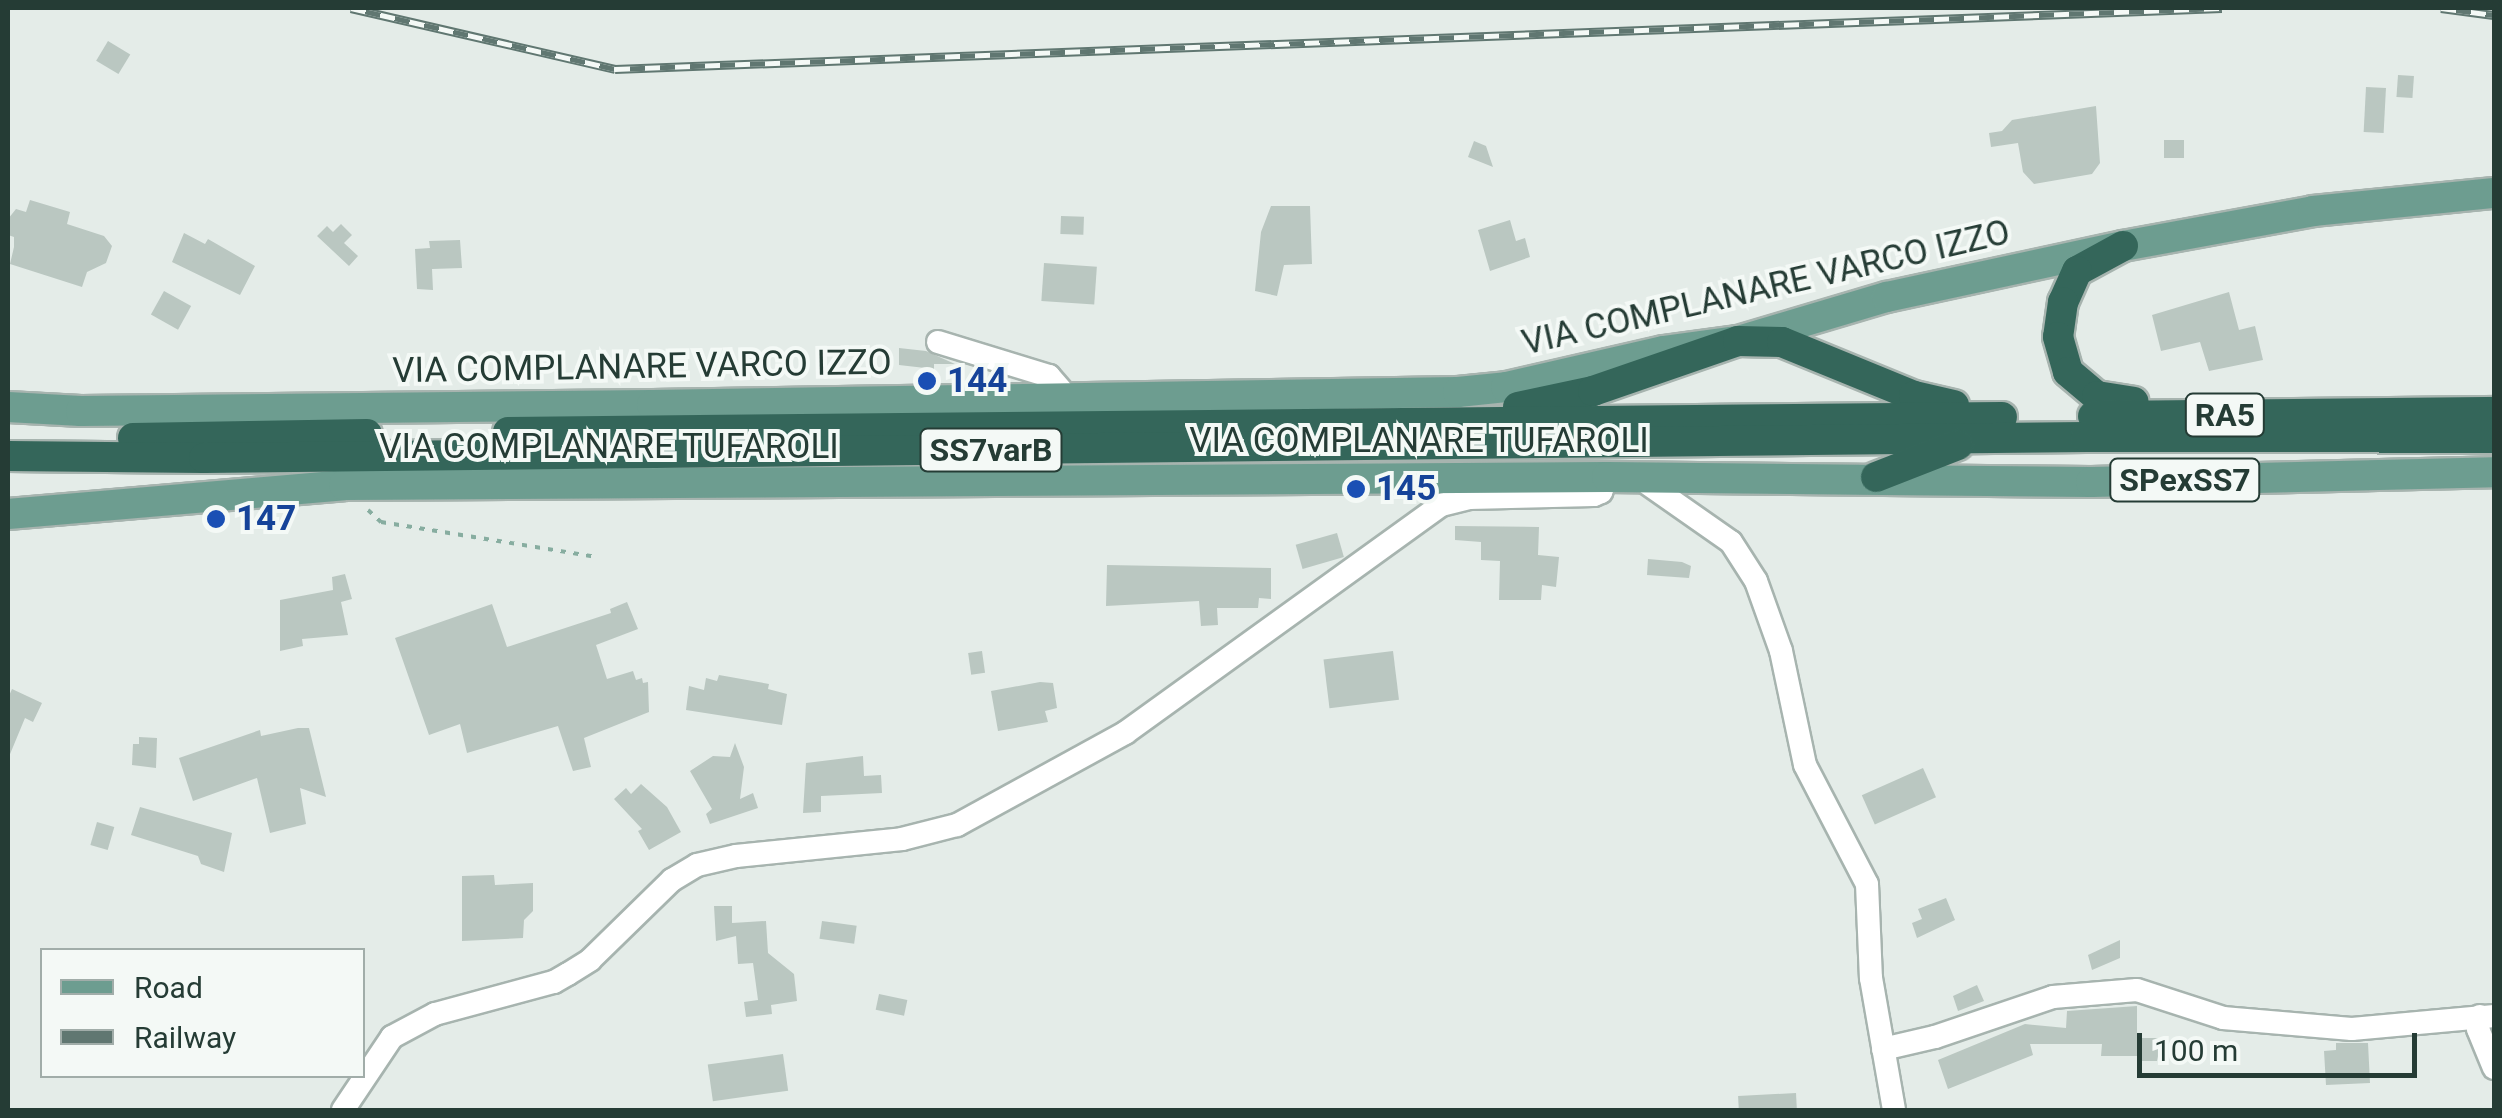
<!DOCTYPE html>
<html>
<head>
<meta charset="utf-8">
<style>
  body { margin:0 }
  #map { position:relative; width:2502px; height:1118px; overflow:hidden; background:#e4ece8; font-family:Roboto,sans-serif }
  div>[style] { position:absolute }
  .building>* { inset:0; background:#bac7c1; transform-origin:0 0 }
  .path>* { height:4px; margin-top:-2px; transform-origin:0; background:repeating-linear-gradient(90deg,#87ada0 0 5px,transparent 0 13px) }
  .roads { filter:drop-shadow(2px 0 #a7b4af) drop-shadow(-2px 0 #a7b4af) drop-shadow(0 2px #a7b4af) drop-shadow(0 -2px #a7b4af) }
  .minor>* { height:22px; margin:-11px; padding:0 11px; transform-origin:11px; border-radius:11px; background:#fff }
  .major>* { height:30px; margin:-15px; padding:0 15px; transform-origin:15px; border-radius:15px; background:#6d9d90 }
  .highway>* { height:30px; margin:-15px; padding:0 15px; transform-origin:15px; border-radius:15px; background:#34665a }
  .rail>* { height:9px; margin-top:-4.5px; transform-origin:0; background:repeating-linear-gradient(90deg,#f4f9f6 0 15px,#607771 0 30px); box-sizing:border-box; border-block:2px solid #607771 }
  .dots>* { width:28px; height:28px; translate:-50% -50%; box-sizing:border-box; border:5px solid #f4f9f6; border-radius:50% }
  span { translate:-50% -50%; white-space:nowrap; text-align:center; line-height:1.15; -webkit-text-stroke:8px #f4f9f6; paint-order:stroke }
  .shield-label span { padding:2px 8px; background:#f4f9f6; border:2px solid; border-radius:8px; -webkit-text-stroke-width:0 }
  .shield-label { font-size:32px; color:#253c35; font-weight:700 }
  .street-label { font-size:35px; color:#253c35 }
  .transit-label { font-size:35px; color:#164399; font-weight:700 }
  .left { translate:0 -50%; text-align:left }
  .frame { position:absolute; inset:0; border:10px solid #253c35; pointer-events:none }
  .legend { position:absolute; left:40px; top:948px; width:325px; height:130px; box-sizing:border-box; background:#f4f9f6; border:2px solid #a1ada9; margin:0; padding:12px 18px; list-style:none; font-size:30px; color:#253c35 }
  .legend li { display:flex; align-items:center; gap:20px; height:50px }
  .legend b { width:50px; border:2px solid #a1ada9 }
  .scale { position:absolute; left:2137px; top:1033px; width:280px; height:45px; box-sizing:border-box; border:5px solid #253c35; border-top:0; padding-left:12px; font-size:30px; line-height:35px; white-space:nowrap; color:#253c35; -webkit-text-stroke:8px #f4f9f6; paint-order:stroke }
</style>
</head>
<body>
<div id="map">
  <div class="building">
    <i style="left:108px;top:41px;width:26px;height:23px;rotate:31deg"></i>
    <i style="left:2398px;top:75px;width:16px;height:22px;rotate:4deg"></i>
    <i style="left:2366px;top:87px;width:20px;height:45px;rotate:3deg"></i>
    <i style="clip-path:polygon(2096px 106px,2100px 163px,2092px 174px,2034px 184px,2023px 172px,2018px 143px,1991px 147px,1989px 133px,2002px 131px,2012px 120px)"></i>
    <i style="left:2164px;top:140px;width:20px;height:18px"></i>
    <i style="clip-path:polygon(1474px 141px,1486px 146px,1493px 167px,1468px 157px)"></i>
    <i style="clip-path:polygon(30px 200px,70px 212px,67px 224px,104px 236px,112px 246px,106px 263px,87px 272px,82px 287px,10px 264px,14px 247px,14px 237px,8px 235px,8px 219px,16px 209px,26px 212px)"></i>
    <i style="clip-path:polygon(1271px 206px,1310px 206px,1312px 264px,1284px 265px,1277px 296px,1255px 291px,1261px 232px)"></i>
    <i style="left:1061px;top:216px;width:23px;height:18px;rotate:2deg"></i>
    <i style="clip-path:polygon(1510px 220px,1516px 241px,1525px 238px,1530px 257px,1490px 271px,1478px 230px)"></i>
    <i style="clip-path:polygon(341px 224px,352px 235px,344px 243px,358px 256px,349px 266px,317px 236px,327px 226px,333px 232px)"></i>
    <i style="clip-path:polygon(184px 233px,205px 244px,208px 239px,255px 266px,240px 295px,172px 262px)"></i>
    <i style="clip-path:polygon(460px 240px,462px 268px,432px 269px,433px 290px,417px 289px,415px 249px,430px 248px,429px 241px)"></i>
    <i style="left:1044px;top:263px;width:53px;height:38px;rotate:4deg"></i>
    <i style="left:164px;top:291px;width:31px;height:27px;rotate:29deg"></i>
    <i style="clip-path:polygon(2229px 292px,2239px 330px,2255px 326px,2263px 360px,2209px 371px,2200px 342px,2161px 351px,2152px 315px)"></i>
    <i style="clip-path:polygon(899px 348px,926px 351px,955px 364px,934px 364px,934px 369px,899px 365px)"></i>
    <i style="clip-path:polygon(1455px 526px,1539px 527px,1538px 555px,1559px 557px,1556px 587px,1542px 585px,1541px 600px,1499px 600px,1500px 561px,1481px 560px,1481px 542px,1455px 540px)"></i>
    <i style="left:1337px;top:533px;width:25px;height:43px;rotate:74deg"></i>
    <i style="clip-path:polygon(1648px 559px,1682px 562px,1691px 566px,1689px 578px,1647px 575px)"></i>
    <i style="clip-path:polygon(1107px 565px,1271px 568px,1271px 599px,1259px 598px,1258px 608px,1217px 608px,1218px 625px,1201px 626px,1199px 601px,1106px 606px)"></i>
    <i style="clip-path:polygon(345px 574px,352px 599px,341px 602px,348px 635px,302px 639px,303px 646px,280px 651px,280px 600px,333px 590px,332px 577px)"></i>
    <i style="clip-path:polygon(627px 602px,638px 629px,596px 645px,607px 679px,633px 671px,636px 680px,642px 678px,643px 683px,648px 682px,649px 712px,584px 738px,591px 767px,573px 771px,558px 726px,467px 753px,460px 724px,429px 735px,395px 638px,492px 604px,507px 647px,611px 613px,610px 609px)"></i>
    <i style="left:982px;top:651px;width:22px;height:14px;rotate:82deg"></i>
    <i style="left:1393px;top:651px;width:49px;height:70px;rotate:83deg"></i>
    <i style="clip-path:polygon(719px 675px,769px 684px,768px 689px,787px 694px,782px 725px,686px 710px,689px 686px,704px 690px,706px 678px,717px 681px)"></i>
    <i style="clip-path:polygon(1040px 682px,1053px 683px,1057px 708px,1045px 711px,1048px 722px,998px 731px,991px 691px)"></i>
    <i style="clip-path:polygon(12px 689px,42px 703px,33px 722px,25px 718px,8px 759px,8px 698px)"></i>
    <i style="clip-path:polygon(298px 728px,309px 728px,326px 797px,300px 788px,306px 824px,270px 833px,257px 778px,193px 801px,179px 758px,260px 730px,261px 736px)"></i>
    <i style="clip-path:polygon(139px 737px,157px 738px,156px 768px,132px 765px,133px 744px,139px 744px)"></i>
    <i style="clip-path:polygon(735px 743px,744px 767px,740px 799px,753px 793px,758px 808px,710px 824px,706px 814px,712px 809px,690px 771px,713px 756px,730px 757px)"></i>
    <i style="clip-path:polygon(863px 756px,864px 776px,881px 775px,882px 793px,821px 796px,821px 812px,803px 813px,806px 763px)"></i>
    <i style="left:1923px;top:768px;width:32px;height:67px;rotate:66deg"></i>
    <i style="clip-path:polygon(641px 784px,667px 807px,681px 832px,649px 850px,638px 831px,642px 829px,614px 799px,626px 788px,631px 794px)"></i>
    <i style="clip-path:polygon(140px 807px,232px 833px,224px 872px,201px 864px,198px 856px,131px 835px)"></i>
    <i style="left:97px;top:822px;width:18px;height:24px;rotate:16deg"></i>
    <i style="clip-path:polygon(494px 875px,495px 885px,533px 883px,533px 911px,524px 920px,523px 938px,462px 941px,462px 876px)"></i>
    <i style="clip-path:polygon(1946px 898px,1955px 920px,1917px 938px,1912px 923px,1922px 919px,1918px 909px)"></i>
    <i style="clip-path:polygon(714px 906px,732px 906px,732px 923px,766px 921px,768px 953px,794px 974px,797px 1001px,771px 1005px,772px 1014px,746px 1017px,744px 1002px,758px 1000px,753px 963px,738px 964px,736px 936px,716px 941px)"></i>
    <i style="left:822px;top:921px;width:35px;height:18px;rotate:8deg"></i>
    <i style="clip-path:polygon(2120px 940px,2120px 958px,2092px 970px,2088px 955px)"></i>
    <i style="clip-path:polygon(1977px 985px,1984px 1001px,1958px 1011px,1953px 996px)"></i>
    <i style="left:879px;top:994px;width:29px;height:16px;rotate:12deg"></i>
    <i style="clip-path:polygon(2137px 1006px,2137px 1038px,2162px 1038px,2157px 1061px,2140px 1061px,2140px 1056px,2101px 1056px,2102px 1044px,2030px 1044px,2033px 1055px,1948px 1089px,1938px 1060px,2025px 1024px,2066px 1028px,2067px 1011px)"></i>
    <i style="clip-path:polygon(2336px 1043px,2368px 1043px,2370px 1083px,2326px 1085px,2324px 1051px,2336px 1050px)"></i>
    <i style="left:783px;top:1054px;width:37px;height:76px;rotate:82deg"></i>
    <i style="left:1796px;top:1093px;width:17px;height:58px;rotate:87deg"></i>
  </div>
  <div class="path">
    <i style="left:368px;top:510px;width:18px;rotate:43deg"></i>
    <i style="left:381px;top:522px;width:220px;rotate:9.2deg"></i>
  </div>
  <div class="roads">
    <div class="minor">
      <i style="left:938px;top:342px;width:116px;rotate:17deg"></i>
      <i style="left:1049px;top:376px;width:32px;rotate:49deg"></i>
      <i style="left:1638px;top:477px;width:113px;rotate:35deg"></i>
      <i style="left:1731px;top:542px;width:46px;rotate:57.3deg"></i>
      <i style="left:1756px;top:581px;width:74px;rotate:70.3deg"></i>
      <i style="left:1781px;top:651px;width:116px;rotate:78.1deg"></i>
      <i style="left:1805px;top:765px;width:134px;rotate:62.5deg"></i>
      <i style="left:1867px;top:884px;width:94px;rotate:87.6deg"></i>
      <i style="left:1871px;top:978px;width:134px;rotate:80.1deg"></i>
      <i style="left:2480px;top:1016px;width:13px;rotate:99deg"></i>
      <i style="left:2478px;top:1029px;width:42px;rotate:67.7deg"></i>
      <i style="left:1883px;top:1049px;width:53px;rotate:-13deg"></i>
      <i style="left:1935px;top:1037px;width:125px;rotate:-18.7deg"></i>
      <i style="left:2053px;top:997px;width:84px;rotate:-4.8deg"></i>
      <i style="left:2137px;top:990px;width:90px;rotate:18deg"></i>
      <i style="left:2223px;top:1018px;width:129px;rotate:4.9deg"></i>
      <i style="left:2352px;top:1029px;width:143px;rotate:-5.2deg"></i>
      <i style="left:343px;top:1110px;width:88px;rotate:-56.1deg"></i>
      <i style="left:392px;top:1037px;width:49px;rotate:-28.1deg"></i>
      <i style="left:435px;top:1014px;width:123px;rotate:-15.1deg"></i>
      <i style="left:554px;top:982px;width:16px;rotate:-30deg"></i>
      <i style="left:568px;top:974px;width:26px;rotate:-32deg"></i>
      <i style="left:590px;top:960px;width:115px;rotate:-44.3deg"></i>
      <i style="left:672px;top:880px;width:29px;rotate:-31deg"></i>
      <i style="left:697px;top:865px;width:40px;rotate:-13deg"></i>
      <i style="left:736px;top:856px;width:167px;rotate:-5.8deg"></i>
      <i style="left:902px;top:839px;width:57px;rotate:-14.3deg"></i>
      <i style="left:957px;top:825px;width:192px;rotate:-28.7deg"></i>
      <i style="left:1125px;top:733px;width:390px;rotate:-35.8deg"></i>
      <i style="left:1441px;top:505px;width:29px;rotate:-14deg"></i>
      <i style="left:1469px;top:498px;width:125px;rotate:-1.4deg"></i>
      <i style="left:1594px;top:495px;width:8px;rotate:-23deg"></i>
      <i style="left:1601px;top:492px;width:16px;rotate:-68deg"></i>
    </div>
    <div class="major">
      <i style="left:8px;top:407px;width:73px;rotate:3.1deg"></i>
      <i style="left:81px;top:411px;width:571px;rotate:-0.6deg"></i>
      <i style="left:652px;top:405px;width:806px;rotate:-0.92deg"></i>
      <i style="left:1458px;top:392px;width:48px;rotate:-5.9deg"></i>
      <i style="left:1506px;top:387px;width:161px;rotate:-12.9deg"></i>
      <i style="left:1663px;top:351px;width:76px;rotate:-7.6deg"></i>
      <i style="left:1738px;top:341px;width:155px;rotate:-16.5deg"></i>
      <i style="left:1887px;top:297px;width:241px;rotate:-12.2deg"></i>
      <i style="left:2123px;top:246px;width:193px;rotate:-10.4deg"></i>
      <i style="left:2313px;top:211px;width:182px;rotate:-5.7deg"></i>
      <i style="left:8px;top:514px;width:337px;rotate:-4.9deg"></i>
      <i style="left:344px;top:485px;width:1263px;rotate:-0.36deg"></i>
      <i style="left:1607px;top:477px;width:484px;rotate:0.6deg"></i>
      <i style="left:2091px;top:482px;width:403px;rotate:-1.4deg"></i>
    </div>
    <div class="highway">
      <i style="left:2123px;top:246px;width:52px;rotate:151.5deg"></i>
      <i style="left:2077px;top:271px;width:34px;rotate:114deg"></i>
      <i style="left:2063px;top:302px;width:35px;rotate:98deg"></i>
      <i style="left:2058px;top:337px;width:36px;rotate:74deg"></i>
      <i style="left:2068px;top:372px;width:38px;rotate:40deg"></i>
      <i style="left:2097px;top:396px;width:37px;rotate:9deg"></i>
      <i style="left:1518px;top:407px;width:77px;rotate:-12deg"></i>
      <i style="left:1593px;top:391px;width:153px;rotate:-19deg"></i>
      <i style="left:1738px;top:341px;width:44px;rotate:1.3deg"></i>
      <i style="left:1782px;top:342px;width:143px;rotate:22.2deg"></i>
      <i style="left:1914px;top:396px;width:41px;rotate:12.7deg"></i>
      <i style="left:2093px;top:416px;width:401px;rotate:-0.6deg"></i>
      <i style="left:508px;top:432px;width:1494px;rotate:-0.58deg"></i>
      <i style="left:133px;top:438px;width:234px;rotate:-1deg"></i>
      <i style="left:8px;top:456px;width:196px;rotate:0.6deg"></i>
      <i style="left:204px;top:458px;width:1882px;rotate:-0.64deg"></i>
      <i style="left:2086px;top:437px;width:408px;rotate:0.1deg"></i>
      <i style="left:1876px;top:477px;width:88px;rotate:-21.3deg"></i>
    </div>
  </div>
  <div class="rail">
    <i style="left:351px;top:8px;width:271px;rotate:13deg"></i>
    <i style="left:615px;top:69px;width:1608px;rotate:-2.17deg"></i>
    <i style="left:2441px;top:8px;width:53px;rotate:7.5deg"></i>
  </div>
  <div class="dots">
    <i style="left:927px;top:381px;background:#1a4fb4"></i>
    <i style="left:1356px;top:489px;background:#1a4fb4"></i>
    <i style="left:216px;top:519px;background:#1a4fb4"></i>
  </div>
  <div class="shield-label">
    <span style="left:2225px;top:415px">RA5</span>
    <span style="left:991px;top:450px">SS7varB</span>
    <span style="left:2185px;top:480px">SPexSS7</span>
  </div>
  <div class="street-label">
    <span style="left:1766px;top:288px;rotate:-13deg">VIA COMPLANARE VARCO IZZO</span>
    <span style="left:642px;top:367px;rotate:-1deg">VIA COMPLANARE VARCO IZZO</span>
    <span style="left:1419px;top:441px">VIA COMPLANARE TUFAROLI</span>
    <span style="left:609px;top:447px">VIA COMPLANARE TUFAROLI</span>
  </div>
  <div class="transit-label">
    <span class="left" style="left:947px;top:381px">144</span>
    <span class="left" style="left:1376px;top:489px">145</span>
    <span class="left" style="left:236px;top:519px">147</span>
  </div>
  <div class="frame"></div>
  <ul class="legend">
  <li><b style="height:12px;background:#6d9d90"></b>Road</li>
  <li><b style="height:12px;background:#607771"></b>Railway</li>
  </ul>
  <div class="scale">100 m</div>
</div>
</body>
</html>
